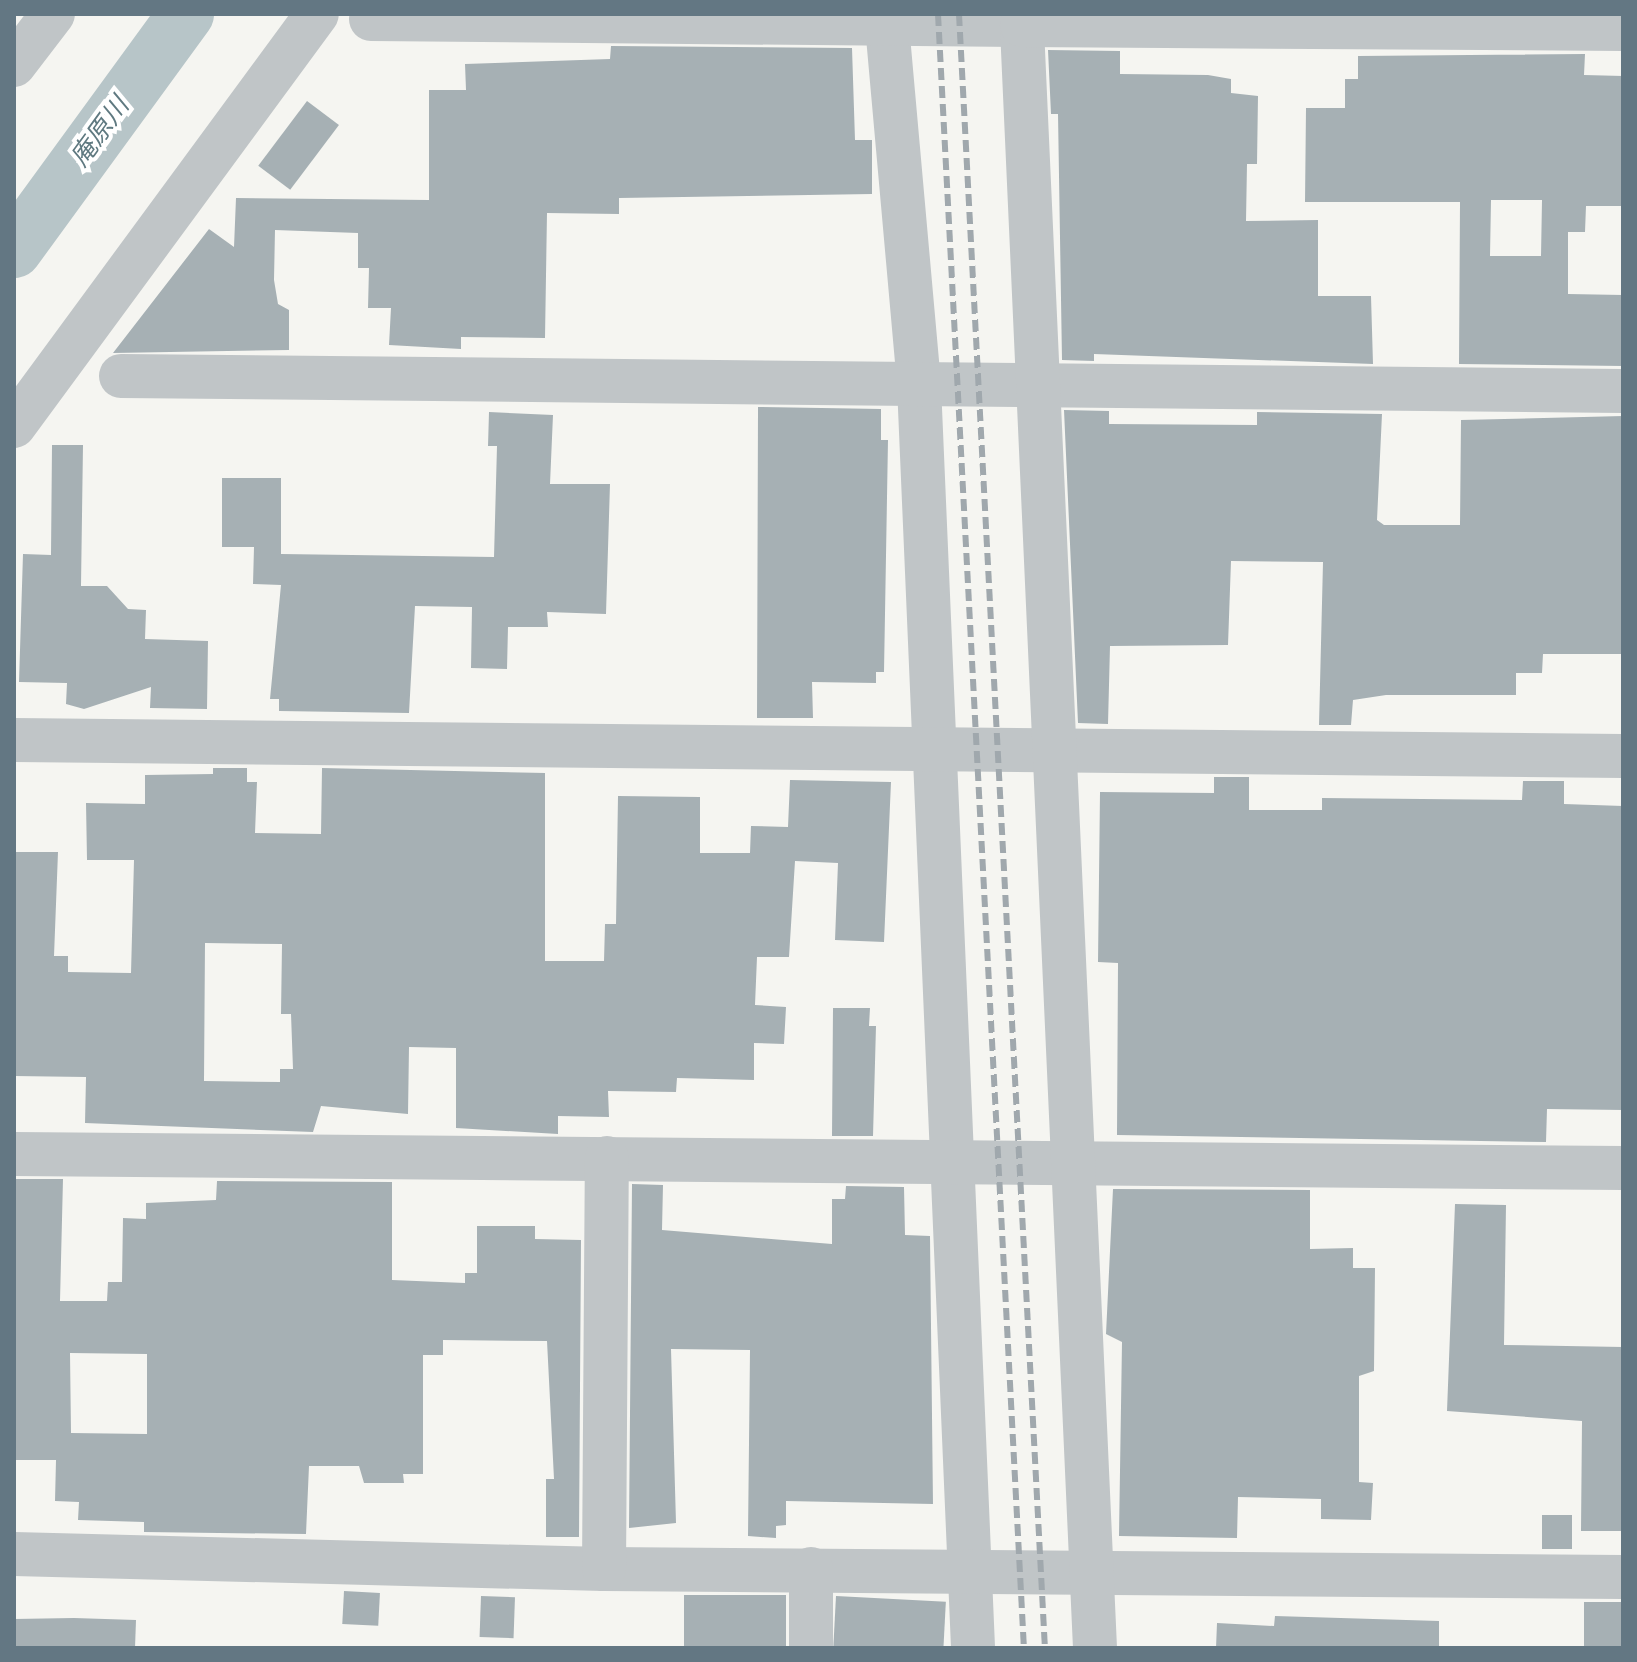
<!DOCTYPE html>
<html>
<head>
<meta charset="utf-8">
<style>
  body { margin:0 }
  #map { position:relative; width:1637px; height:1662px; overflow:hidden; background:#f5f5f1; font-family:Karla,"Noto Sans JP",sans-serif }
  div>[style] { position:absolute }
  .river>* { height:56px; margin:-28px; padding:0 28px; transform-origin:28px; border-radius:28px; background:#b7c5c8 }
  .building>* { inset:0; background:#a6b0b4; transform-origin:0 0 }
  .minor>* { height:44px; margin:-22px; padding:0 22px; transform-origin:22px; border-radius:22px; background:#c0c5c7 }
  .rail>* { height:6px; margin-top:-3px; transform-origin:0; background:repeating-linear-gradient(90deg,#a0a8ad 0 12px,transparent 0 18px) }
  span { translate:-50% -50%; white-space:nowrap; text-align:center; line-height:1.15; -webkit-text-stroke:8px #fff; paint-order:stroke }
  .water-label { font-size:26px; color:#5f7980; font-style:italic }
  .frame { position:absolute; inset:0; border:16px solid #637783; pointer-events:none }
</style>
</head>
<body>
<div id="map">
  <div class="river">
    <i style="left:14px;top:250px;width:292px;rotate:-53.9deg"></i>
  </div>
  <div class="building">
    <i style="clip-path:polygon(611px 46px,852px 48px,855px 140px,872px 140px,872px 194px,619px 198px,619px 214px,547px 213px,545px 338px,461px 337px,461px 349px,389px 345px,391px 308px,368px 308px,369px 268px,358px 268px,358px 233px,275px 230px,274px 280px,278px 304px,289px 310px,289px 350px,113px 353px,209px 229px,234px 247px,236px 198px,429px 200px,429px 90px,466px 90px,465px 64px,610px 59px)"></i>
    <i style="clip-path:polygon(1048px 50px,1120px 51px,1120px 74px,1208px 75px,1231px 79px,1231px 93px,1258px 96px,1257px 164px,1247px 164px,1246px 221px,1318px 220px,1318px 296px,1371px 296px,1373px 364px,1094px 354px,1094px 361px,1062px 360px,1058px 114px,1051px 114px)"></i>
    <i style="clip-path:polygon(evenodd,1585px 54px,1584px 75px,1623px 76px,1623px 206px,1586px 206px,1585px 232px,1568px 232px,1568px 294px,1623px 295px,1623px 366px,1459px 364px,1460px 202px,1305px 202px,1306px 108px,1345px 108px,1345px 79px,1358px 79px,1358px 56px,1585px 54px,1491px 200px,1542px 200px,1541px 256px,1490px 256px,1491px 200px)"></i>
    <i style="left:307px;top:101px;width:40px;height:81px;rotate:37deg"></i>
    <i style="clip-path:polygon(758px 407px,881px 409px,881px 440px,888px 440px,884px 672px,876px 672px,876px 683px,812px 682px,813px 718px,757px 718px)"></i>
    <i style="clip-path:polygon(1064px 410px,1109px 411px,1109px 424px,1257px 425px,1257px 412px,1382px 414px,1377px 520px,1384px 525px,1460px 525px,1461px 420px,1623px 416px,1623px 654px,1543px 654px,1542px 673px,1516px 673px,1516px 695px,1386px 695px,1353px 700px,1351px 725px,1319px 725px,1323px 562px,1231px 561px,1228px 645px,1110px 646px,1108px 724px,1078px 723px)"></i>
    <i style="clip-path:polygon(489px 412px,553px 415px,550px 484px,610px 484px,606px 614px,547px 612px,548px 627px,508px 627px,507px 669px,471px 668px,472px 607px,415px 606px,409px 713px,279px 711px,279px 699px,270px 699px,281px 585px,253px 584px,254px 547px,222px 547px,222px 478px,281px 478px,281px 554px,494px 557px,497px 446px,488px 446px)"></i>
    <i style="clip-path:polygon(52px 445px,83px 445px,81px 586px,107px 586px,128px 609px,146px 610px,145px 639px,208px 641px,207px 709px,150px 708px,151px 687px,84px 709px,66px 704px,67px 683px,19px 682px,23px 554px,51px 555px)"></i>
    <i style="clip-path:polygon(evenodd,213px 768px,247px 768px,247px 782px,257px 782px,255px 833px,321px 834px,322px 768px,545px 773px,545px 961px,604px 961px,605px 924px,616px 924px,618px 796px,700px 797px,700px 853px,750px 853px,751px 826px,788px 827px,790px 780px,891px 782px,884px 942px,835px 940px,838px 863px,795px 861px,789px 957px,757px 957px,755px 1005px,786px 1007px,784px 1044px,754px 1043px,754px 1080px,677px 1078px,676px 1092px,608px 1091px,609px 1117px,558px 1116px,558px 1134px,456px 1128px,456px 1048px,409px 1047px,408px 1114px,321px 1106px,313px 1132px,85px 1123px,86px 1077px,14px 1076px,16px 852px,58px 852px,54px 956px,68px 956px,68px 972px,131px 973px,134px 860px,87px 860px,86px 803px,145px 804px,145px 775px,213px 774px,213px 768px,205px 943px,282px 944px,281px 1014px,291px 1014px,293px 1069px,280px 1069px,280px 1082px,204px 1081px,205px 943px)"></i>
    <i style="clip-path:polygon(1214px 777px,1249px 777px,1249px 810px,1322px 810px,1322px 798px,1522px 800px,1523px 781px,1564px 781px,1564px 804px,1623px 806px,1623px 1110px,1547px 1109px,1546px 1142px,1117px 1135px,1118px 963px,1098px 962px,1100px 792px,1214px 793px)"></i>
    <i style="clip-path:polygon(833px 1008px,870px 1008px,869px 1026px,876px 1026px,873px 1136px,832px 1136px)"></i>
    <i style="clip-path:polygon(evenodd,14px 1179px,63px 1179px,60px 1301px,107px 1301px,108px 1282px,122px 1282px,123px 1218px,146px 1219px,146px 1203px,216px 1200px,217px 1181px,392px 1182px,392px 1280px,465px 1283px,465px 1273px,477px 1273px,477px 1226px,535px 1226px,535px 1239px,581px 1240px,579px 1537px,546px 1537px,546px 1479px,554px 1479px,547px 1341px,443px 1340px,443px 1355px,423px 1355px,423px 1474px,403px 1474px,404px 1483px,364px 1483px,359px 1466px,309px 1466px,306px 1534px,144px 1532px,144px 1522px,78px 1520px,79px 1502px,55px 1501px,56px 1460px,14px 1460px,14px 1179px,70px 1353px,147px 1354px,147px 1434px,71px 1433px,70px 1353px)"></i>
    <i style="clip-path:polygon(632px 1184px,663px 1185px,662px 1230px,832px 1244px,832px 1199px,845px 1199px,846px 1186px,904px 1187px,905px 1235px,930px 1236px,933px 1504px,786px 1501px,786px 1525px,776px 1526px,776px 1538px,748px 1536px,750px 1350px,671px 1349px,676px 1523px,629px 1528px)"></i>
    <i style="clip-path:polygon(1113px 1189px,1310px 1190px,1310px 1249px,1353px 1248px,1353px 1268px,1375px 1268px,1374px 1371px,1359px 1376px,1359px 1482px,1373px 1483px,1371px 1520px,1321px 1519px,1321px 1499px,1238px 1497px,1237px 1538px,1119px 1536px,1122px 1342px,1106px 1334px)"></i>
    <i style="clip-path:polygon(1455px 1204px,1506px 1205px,1504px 1345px,1623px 1347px,1623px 1531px,1581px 1531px,1582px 1421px,1447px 1411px)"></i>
    <i style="left:1572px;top:1515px;width:34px;height:30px;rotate:90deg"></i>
    <i style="left:344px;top:1591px;width:36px;height:33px;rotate:3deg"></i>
    <i style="left:684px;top:1595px;width:102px;height:53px"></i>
    <i style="left:481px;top:1596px;width:34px;height:41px;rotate:2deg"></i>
    <i style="left:836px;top:1596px;width:110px;height:52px;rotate:3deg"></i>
    <i style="left:1584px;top:1602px;width:39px;height:46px"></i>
    <i style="clip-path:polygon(1275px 1616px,1439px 1621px,1439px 1648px,1216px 1648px,1217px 1623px,1274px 1626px)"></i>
    <i style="clip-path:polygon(74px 1618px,136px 1620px,135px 1648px,14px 1648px,14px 1619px)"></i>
  </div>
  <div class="minor">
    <i style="left:886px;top:14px;width:372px;rotate:84.9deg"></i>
    <i style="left:919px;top:385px;width:1264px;rotate:87.55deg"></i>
    <i style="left:371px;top:19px;width:651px;rotate:0.53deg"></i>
    <i style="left:14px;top:65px;width:64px;rotate:-52.6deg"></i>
    <i style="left:121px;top:376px;width:1502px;rotate:0.57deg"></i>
    <i style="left:14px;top:426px;width:511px;rotate:-53.67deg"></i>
    <i style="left:14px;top:740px;width:1609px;rotate:0.57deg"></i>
    <i style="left:14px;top:1154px;width:1609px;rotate:0.5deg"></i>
    <i style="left:14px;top:1554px;width:590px;rotate:1.46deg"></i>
    <i style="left:604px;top:1569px;width:1019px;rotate:0.45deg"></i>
    <i style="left:604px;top:1569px;width:411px;rotate:-89.6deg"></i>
    <i style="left:811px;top:1648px;width:79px;rotate:-90deg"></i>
    <i style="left:1095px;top:1648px;width:1625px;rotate:-92.58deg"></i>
    <i style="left:1022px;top:25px;width:601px;rotate:0.38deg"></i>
  </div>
  <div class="rail">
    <i style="left:938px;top:14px;width:1636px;rotate:86.99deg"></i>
    <i style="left:959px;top:14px;width:1636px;rotate:86.99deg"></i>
  </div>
  <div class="water-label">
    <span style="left:100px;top:132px;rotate:-54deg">庵原川</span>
  </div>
  <div class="frame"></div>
</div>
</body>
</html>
